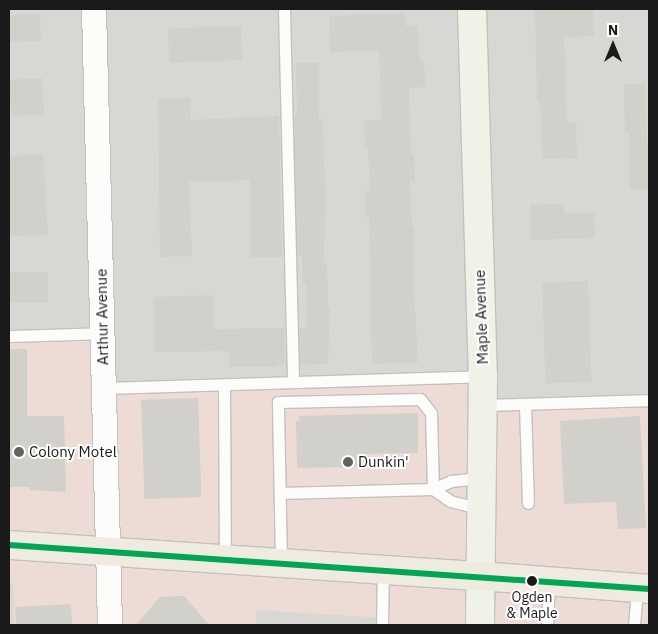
<!DOCTYPE html>
<html>
<head>
<meta charset="utf-8">
<style>
  body { margin:0 }
  #map { position:relative; width:658px; height:634px; overflow:hidden; background:#eae8e2; font-family:"IBM Plex Sans",sans-serif }
  div>[style] { position:absolute }
  .residential>* { inset:0; background:#d9d7d4 }
  .commercial>* { inset:0; background:#eddbd6 }
  .parking>* { inset:0; background:#d8d7d4 }
  .building>* { inset:0; background:#d2d0cb; transform-origin:0 0 }
  .roads { filter:drop-shadow(1px 0 #c2c1be) drop-shadow(-1px 0 #c2c1be) drop-shadow(0 1px #c2c1be) drop-shadow(0 -1px #c2c1be) }
  .lane>* { height:11px; margin:-5.5px; padding:0 5.5px; transform-origin:5.5px; border-radius:5.5px; background:#fcfcfb }
  .street>* { height:24px; margin:-12px; padding:0 12px; transform-origin:12px; border-radius:12px; background:#fcfcfb }
  .secondary>* { height:28px; margin:-14px; padding:0 14px; transform-origin:14px; border-radius:14px; background:#f1f2e7 }
  .primary>* { height:28px; margin:-14px; padding:0 14px; transform-origin:14px; border-radius:14px; background:#f0ebe1 }
  .bus-1>* { height:6px; margin:-3px; padding:0 3px; transform-origin:3px; border-radius:3px; background:#00a651 }
  .dots>* { width:14px; height:14px; translate:-50% -50%; box-sizing:border-box; border:2px solid #fff; border-radius:50% }
  span { translate:-50% -50%; white-space:nowrap; text-align:center; line-height:1.15; -webkit-text-stroke:4px #fff; paint-order:stroke }
  .bus-label { font-size:14px; color:#1a1a1a }
  .street-label { font-size:15px; color:#1a1a1a }
  .poi-label { font-size:15px; color:#1a1a1a }
  .left { translate:0 -50%; text-align:left }
  .frame { position:absolute; inset:0; border:10px solid #1a1a1a; pointer-events:none }
  .north { position:absolute; left:588px; top:20px; width:50px; height:50px; -webkit-text-stroke:4px #fff; paint-order:stroke; rotate:0deg; font-size:14px; font-weight:700; line-height:20px; text-align:center; color:#1a1a1a }
  .north::after { content:''; display:block; margin:auto; width:18px; height:22px; background:#1a1a1a; clip-path:polygon(50% 0,100% 100%,50% 72%,0 100%) }
</style>
</head>
<body>
<div id="map">
  <div class="residential">
    <i style="clip-path:polygon(9px 9px,649px 9px,649px 400px,482px 405px,103px 388px,9px 336px)"></i>
  </div>
  <div class="commercial">
    <i style="clip-path:polygon(102px 333px,103px 388px,483px 376px,482px 405px,649px 400px,649px 625px,9px 625px,9px 336px)"></i>
  </div>
  <div class="parking">
    <i style="clip-path:polygon(9px 583px,13px 583px,14px 625px,9px 625px)"></i>
    <i style="clip-path:polygon(256px 610px,387px 618px,387px 625px,256px 625px)"></i>
  </div>
  <div class="building">
    <i style="clip-path:polygon(593px 9px,594px 36px,564px 37px,567px 123px,576px 122px,577px 158px,542px 159px,540px 101px,537px 101px,535px 10px)"></i>
    <i style="clip-path:polygon(405px 13px,406px 26px,418px 26px,420px 62px,424px 61px,425px 87px,409px 88px,411px 155px,414px 155px,415px 181px,410px 181px,412px 228px,414px 227px,414px 290px,418px 362px,372px 364px,369px 217px,366px 217px,365px 191px,370px 191px,368px 147px,365px 147px,364px 120px,381px 120px,379px 50px,330px 52px,329px 16px)"></i>
    <i style="left:40px;top:14px;width:27px;height:31px;rotate:88deg"></i>
    <i style="left:241px;top:26px;width:34px;height:73px;rotate:88deg"></i>
    <i style="clip-path:polygon(296px 63px,319px 63px,319px 119px,323px 119px,325px 191px,324px 263px,327px 263px,328px 307px,330px 307px,328px 364px,300px 365px,299px 328px,306px 328px,306px 285px,303px 285px,302px 256px,297px 256px,294px 116px,297px 116px)"></i>
    <i style="clip-path:polygon(42px 78px,44px 114px,12px 116px,11px 101px,9px 102px,9px 80px)"></i>
    <i style="clip-path:polygon(624px 84px,645px 84px,649px 189px,629px 189px,629px 132px,625px 132px)"></i>
    <i style="clip-path:polygon(190px 98px,191px 120px,279px 116px,282px 257px,250px 257px,250px 180px,189px 182px,192px 256px,160px 257px,158px 99px)"></i>
    <i style="clip-path:polygon(43px 154px,48px 235px,9px 236px,9px 156px)"></i>
    <i style="clip-path:polygon(564px 204px,565px 214px,594px 213px,595px 238px,531px 240px,530px 205px)"></i>
    <i style="left:9px;top:272px;width:39px;height:31px"></i>
    <i style="left:588px;top:281px;width:101px;height:46px;rotate:88deg"></i>
    <i style="clip-path:polygon(213px 295px,214px 329px,284px 328px,285px 365px,277px 365px,277px 367px,229px 367px,229px 351px,155px 352px,154px 297px)"></i>
    <i style="clip-path:polygon(9px 349px,27px 349px,27px 416px,64px 416px,66px 492px,30px 490px,30px 487px,9px 487px)"></i>
    <i style="left:198px;top:398px;width:99px;height:57px;rotate:88deg"></i>
    <i style="clip-path:polygon(418px 413px,418px 453px,357px 454px,357px 467px,297px 468px,296px 421px,299px 421px,299px 416px)"></i>
    <i style="clip-path:polygon(640px 416px,646px 528px,618px 529px,616px 502px,564px 504px,560px 421px)"></i>
    <i style="clip-path:polygon(184px 596px,209px 625px,136px 625px,160px 597px)"></i>
    <i style="left:71px;top:604px;width:21px;height:56px;rotate:87deg"></i>
  </div>
  <div class="roads">
    <div class="lane">
      <i style="left:284px;top:9px;width:373px;rotate:88.6deg"></i>
      <i style="left:9px;top:336px;width:93px;rotate:-1.8deg"></i>
      <i style="left:224px;top:385px;width:174px;rotate:89.7deg"></i>
      <i style="left:103px;top:388px;width:380px;rotate:-1.8deg"></i>
      <i style="left:525px;top:404px;width:99px;rotate:88.3deg"></i>
      <i style="left:482px;top:405px;width:167px;rotate:-1.7deg"></i>
      <i style="left:433px;top:489px;width:21px;rotate:35deg"></i>
      <i style="left:450px;top:501px;width:32px;rotate:14deg"></i>
      <i style="left:280px;top:493px;width:153px;rotate:-1.5deg"></i>
      <i style="left:433px;top:489px;width:20px;rotate:-24deg"></i>
      <i style="left:451px;top:481px;width:31px;rotate:-6deg"></i>
      <i style="left:281px;top:563px;width:161px;rotate:-91.1deg"></i>
      <i style="left:278px;top:402px;width:142px;rotate:-1.2deg"></i>
      <i style="left:420px;top:399px;width:18px;rotate:52deg"></i>
      <i style="left:431px;top:413px;width:76px;rotate:88.5deg"></i>
      <i style="left:382px;top:625px;width:55px;rotate:-89deg"></i>
      <i style="left:547px;top:625px;width:43px;rotate:-87.3deg"></i>
      <i style="left:634px;top:625px;width:37px;rotate:-85deg"></i>
    </div>
    <div class="street">
      <i style="left:94px;top:9px;width:616px;rotate:88.51deg"></i>
    </div>
    <div class="secondary">
      <i style="left:472px;top:9px;width:367px;rotate:88.3deg"></i>
      <i style="left:483px;top:376px;width:249px;rotate:90.7deg"></i>
    </div>
    <div class="primary">
      <i style="left:9px;top:545px;width:473px;rotate:3.8deg"></i>
      <i style="left:481px;top:576px;width:169px;rotate:4.4deg"></i>
    </div>
  </div>
  <div class="bus-1">
    <i style="left:9px;top:545px;width:642px;rotate:3.93deg"></i>
  </div>
  <div class="dots">
    <i style="left:19px;top:452px;background:#636260"></i>
    <i style="left:348px;top:462px;background:#636260"></i>
    <i style="left:532px;top:581px;background:#1a1a1a"></i>
  </div>
  <div class="bus-label">
    <span style="left:532px;top:605px">Ogden<br>&amp; Maple</span>
  </div>
  <div class="street-label">
    <span style="left:102px;top:317px;rotate:-91deg">Arthur Avenue</span>
    <span style="left:481px;top:317px;rotate:-92deg">Maple Avenue</span>
  </div>
  <div class="poi-label">
    <span class="left" style="left:29px;top:452px">Colony Motel</span>
    <span class="left" style="left:358px;top:462px">Dunkin'</span>
  </div>
  <div class="frame"></div>
  <div class="north">N</div>
</div>
</body>
</html>
